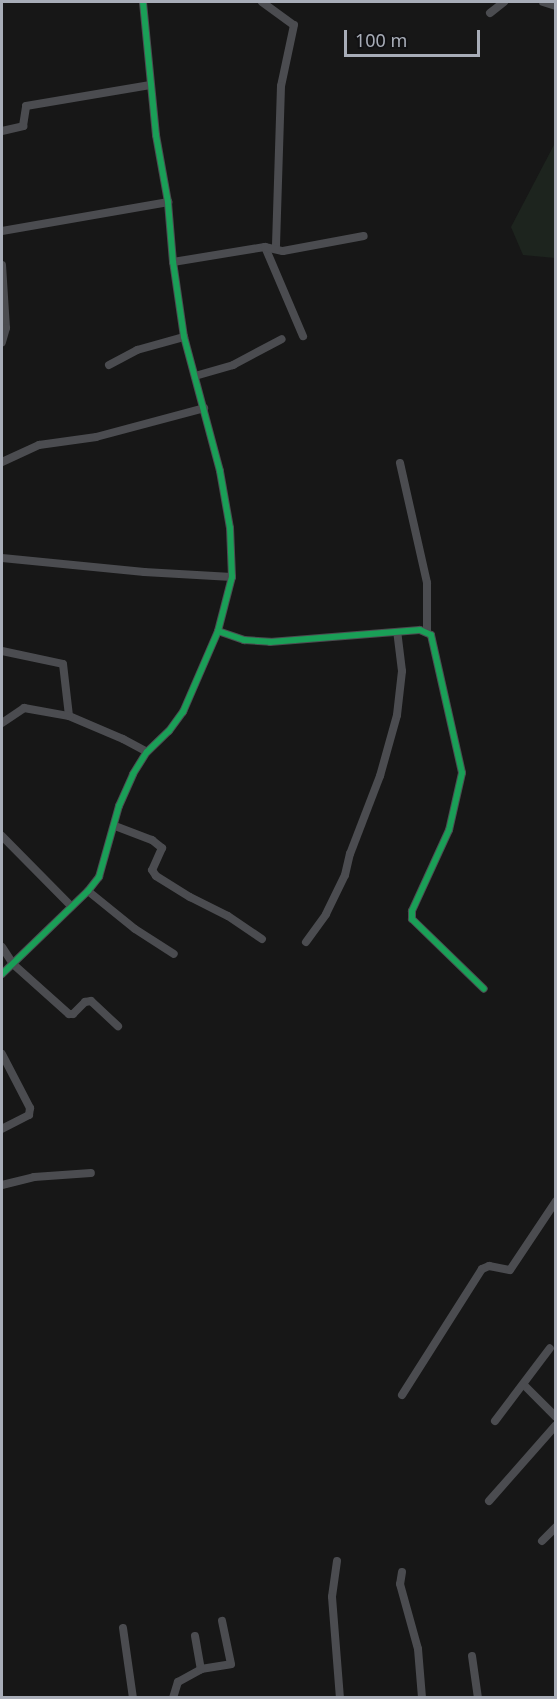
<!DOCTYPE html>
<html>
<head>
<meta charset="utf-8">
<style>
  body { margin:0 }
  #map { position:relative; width:557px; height:1699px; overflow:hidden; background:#171717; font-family:"Noto Sans",sans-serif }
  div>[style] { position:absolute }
  .green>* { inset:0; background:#1d241e }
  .minor>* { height:8px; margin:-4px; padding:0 4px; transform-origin:4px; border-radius:4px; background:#4b4c50 }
  .cycleway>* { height:6px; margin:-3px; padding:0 3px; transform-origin:3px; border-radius:3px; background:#1a9f57 }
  span { translate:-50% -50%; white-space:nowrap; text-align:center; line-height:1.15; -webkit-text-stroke:4.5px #111113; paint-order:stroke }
  .frame { position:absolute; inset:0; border:3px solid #a8adb8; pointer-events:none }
  .scale { position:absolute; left:344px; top:30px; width:136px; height:27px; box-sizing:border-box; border:3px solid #a8adb8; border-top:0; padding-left:8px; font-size:18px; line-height:21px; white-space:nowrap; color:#a8adb8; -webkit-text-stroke:4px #111113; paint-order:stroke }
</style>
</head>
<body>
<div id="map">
  <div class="green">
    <i style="clip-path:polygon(555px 143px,555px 258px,523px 255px,511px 227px)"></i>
  </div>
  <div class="minor">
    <i style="left:262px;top:2px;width:39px;rotate:36deg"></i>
    <i style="left:294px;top:25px;width:62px;rotate:102deg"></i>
    <i style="left:281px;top:86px;width:163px;rotate:91.8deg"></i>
    <i style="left:543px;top:2px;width:14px;rotate:17deg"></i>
    <i style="left:490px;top:13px;width:18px;rotate:-38deg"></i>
    <i style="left:2px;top:131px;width:22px;rotate:-13deg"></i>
    <i style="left:23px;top:126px;width:20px;rotate:-81deg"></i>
    <i style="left:26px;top:106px;width:126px;rotate:-9.6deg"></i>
    <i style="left:2px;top:231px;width:169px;rotate:-9.9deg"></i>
    <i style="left:265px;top:247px;width:97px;rotate:66.9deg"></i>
    <i style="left:173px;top:262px;width:93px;rotate:-9.3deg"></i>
    <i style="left:265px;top:247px;width:18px;rotate:13deg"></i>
    <i style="left:283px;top:251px;width:82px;rotate:-10.5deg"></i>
    <i style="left:2px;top:265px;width:63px;rotate:86.4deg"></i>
    <i style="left:6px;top:328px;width:15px;rotate:106deg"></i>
    <i style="left:109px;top:365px;width:32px;rotate:-28deg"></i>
    <i style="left:137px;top:350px;width:49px;rotate:-15.5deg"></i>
    <i style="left:195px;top:376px;width:40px;rotate:-16deg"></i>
    <i style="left:233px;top:365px;width:55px;rotate:-28deg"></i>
    <i style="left:2px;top:462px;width:41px;rotate:-24.7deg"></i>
    <i style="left:39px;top:445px;width:58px;rotate:-8deg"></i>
    <i style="left:96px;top:437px;width:112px;rotate:-15deg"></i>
    <i style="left:400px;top:463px;width:123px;rotate:77.3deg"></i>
    <i style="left:427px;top:583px;width:49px;rotate:90deg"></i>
    <i style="left:2px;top:558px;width:143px;rotate:5.6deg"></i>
    <i style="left:144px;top:572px;width:88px;rotate:3.3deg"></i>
    <i style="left:218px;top:631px;width:28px;rotate:19deg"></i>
    <i style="left:244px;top:640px;width:26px;rotate:4deg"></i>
    <i style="left:270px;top:642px;width:150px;rotate:-4.6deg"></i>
    <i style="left:420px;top:630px;width:12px;rotate:24deg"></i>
    <i style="left:431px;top:635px;width:141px;rotate:77.3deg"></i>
    <i style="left:462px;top:773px;width:58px;rotate:102.8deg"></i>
    <i style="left:449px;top:830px;width:89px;rotate:114.6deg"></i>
    <i style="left:412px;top:911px;width:8px;rotate:90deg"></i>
    <i style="left:412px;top:919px;width:100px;rotate:44.2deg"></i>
    <i style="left:2px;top:651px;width:62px;rotate:12deg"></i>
    <i style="left:63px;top:664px;width:52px;rotate:83.4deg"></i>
    <i style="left:69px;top:716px;width:59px;rotate:23.1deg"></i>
    <i style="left:123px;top:739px;width:27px;rotate:28deg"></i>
    <i style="left:2px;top:723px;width:27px;rotate:-34deg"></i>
    <i style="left:24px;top:708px;width:46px;rotate:10.1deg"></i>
    <i style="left:115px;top:826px;width:40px;rotate:21deg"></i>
    <i style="left:152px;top:840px;width:13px;rotate:39deg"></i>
    <i style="left:162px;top:848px;width:24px;rotate:114deg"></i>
    <i style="left:152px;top:870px;width:7px;rotate:56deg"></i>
    <i style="left:156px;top:876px;width:40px;rotate:32deg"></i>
    <i style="left:190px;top:897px;width:42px;rotate:26.6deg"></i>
    <i style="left:228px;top:916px;width:41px;rotate:34.1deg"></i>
    <i style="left:2px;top:836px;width:98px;rotate:45.4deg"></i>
    <i style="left:88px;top:891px;width:60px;rotate:39deg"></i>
    <i style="left:135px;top:929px;width:46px;rotate:32.7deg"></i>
    <i style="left:306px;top:942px;width:34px;rotate:-54deg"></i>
    <i style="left:326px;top:914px;width:43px;rotate:-64deg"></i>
    <i style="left:345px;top:875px;width:22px;rotate:-77deg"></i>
    <i style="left:350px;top:854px;width:84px;rotate:-69deg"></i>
    <i style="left:380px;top:776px;width:63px;rotate:-74.4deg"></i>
    <i style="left:397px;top:715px;width:44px;rotate:-83.5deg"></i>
    <i style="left:402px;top:671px;width:39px;rotate:-97deg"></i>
    <i style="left:2px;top:947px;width:20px;rotate:57deg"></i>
    <i style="left:13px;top:964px;width:75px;rotate:41.8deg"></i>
    <i style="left:69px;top:1014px;width:4px"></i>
    <i style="left:73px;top:1014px;width:17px;rotate:-45deg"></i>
    <i style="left:85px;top:1002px;width:6px;rotate:-9deg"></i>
    <i style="left:91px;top:1001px;width:37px;rotate:43deg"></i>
    <i style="left:2px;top:974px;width:120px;rotate:-44deg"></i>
    <i style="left:88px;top:891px;width:18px;rotate:-52deg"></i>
    <i style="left:99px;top:877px;width:74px;rotate:-74.3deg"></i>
    <i style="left:119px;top:806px;width:35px;rotate:-66deg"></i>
    <i style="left:133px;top:774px;width:26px;rotate:-58deg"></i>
    <i style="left:147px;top:752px;width:30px;rotate:-44deg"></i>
    <i style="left:169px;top:731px;width:24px;rotate:-54deg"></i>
    <i style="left:183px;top:712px;width:88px;rotate:-66.6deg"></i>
    <i style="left:218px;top:631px;width:56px;rotate:-75.5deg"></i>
    <i style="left:232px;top:577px;width:49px;rotate:-92.3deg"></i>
    <i style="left:230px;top:528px;width:58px;rotate:-100deg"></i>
    <i style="left:220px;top:471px;width:139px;rotate:-105deg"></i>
    <i style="left:184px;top:337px;width:76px;rotate:-98.3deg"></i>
    <i style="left:173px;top:262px;width:60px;rotate:-94.8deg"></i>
    <i style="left:168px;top:202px;width:68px;rotate:-100.2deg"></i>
    <i style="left:156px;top:135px;width:134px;rotate:-95.6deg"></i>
    <i style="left:2px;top:1054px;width:61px;rotate:62.6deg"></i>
    <i style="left:30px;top:1108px;width:7px;rotate:98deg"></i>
    <i style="left:29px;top:1115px;width:30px;rotate:153deg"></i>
    <i style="left:2px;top:1185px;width:33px;rotate:-14deg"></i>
    <i style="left:34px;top:1177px;width:57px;rotate:-4deg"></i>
    <i style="left:524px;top:1385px;width:45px;rotate:45deg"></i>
    <i style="left:402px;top:1395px;width:149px;rotate:-57.6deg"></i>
    <i style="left:482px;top:1269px;width:8px;rotate:-23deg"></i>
    <i style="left:489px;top:1266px;width:21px;rotate:11deg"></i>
    <i style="left:510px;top:1270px;width:83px;rotate:-56.3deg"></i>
    <i style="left:495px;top:1421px;width:91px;rotate:-53deg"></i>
    <i style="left:489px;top:1501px;width:101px;rotate:-48.6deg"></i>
    <i style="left:542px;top:1541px;width:20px;rotate:-45deg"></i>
    <i style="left:337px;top:1561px;width:36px;rotate:98deg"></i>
    <i style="left:332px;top:1597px;width:101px;rotate:85.5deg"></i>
    <i style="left:402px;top:1572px;width:12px;rotate:99deg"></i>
    <i style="left:400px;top:1584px;width:67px;rotate:74.5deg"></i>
    <i style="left:418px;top:1649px;width:49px;rotate:85.3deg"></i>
    <i style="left:123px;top:1628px;width:71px;rotate:81.9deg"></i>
    <i style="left:195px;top:1636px;width:34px;rotate:80deg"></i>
    <i style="left:472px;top:1656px;width:42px;rotate:81.9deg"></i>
    <i style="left:173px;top:1698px;width:17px;rotate:-73deg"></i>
    <i style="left:178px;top:1682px;width:26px;rotate:-29deg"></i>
    <i style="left:201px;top:1669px;width:30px;rotate:-9deg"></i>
    <i style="left:231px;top:1664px;width:44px;rotate:-101.8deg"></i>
  </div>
  <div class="cycleway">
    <i style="left:218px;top:631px;width:28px;rotate:19deg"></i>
    <i style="left:244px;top:640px;width:26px;rotate:4deg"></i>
    <i style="left:270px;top:642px;width:150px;rotate:-4.6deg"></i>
    <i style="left:420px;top:630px;width:12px;rotate:24deg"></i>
    <i style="left:431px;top:635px;width:141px;rotate:77.3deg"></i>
    <i style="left:462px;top:773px;width:58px;rotate:102.8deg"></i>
    <i style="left:449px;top:830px;width:89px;rotate:114.6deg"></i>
    <i style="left:412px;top:911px;width:8px;rotate:90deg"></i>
    <i style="left:412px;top:919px;width:100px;rotate:44.2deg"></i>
    <i style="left:2px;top:974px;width:120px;rotate:-44deg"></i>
    <i style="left:88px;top:891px;width:18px;rotate:-52deg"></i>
    <i style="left:99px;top:877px;width:74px;rotate:-74.3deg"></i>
    <i style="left:119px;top:806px;width:35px;rotate:-66deg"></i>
    <i style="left:133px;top:774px;width:26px;rotate:-58deg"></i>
    <i style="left:147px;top:752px;width:30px;rotate:-44deg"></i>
    <i style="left:169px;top:731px;width:24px;rotate:-54deg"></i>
    <i style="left:183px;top:712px;width:88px;rotate:-66.6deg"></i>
    <i style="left:218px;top:631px;width:56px;rotate:-75.5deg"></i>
    <i style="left:232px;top:577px;width:49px;rotate:-92.3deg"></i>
    <i style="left:230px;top:528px;width:58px;rotate:-100deg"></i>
    <i style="left:220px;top:471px;width:139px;rotate:-105deg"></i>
    <i style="left:184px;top:337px;width:76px;rotate:-98.3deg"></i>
    <i style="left:173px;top:262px;width:60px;rotate:-94.8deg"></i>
    <i style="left:168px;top:202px;width:68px;rotate:-100.2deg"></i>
    <i style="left:156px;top:135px;width:134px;rotate:-95.6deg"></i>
  </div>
  <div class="frame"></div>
  <div class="scale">100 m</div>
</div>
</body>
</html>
